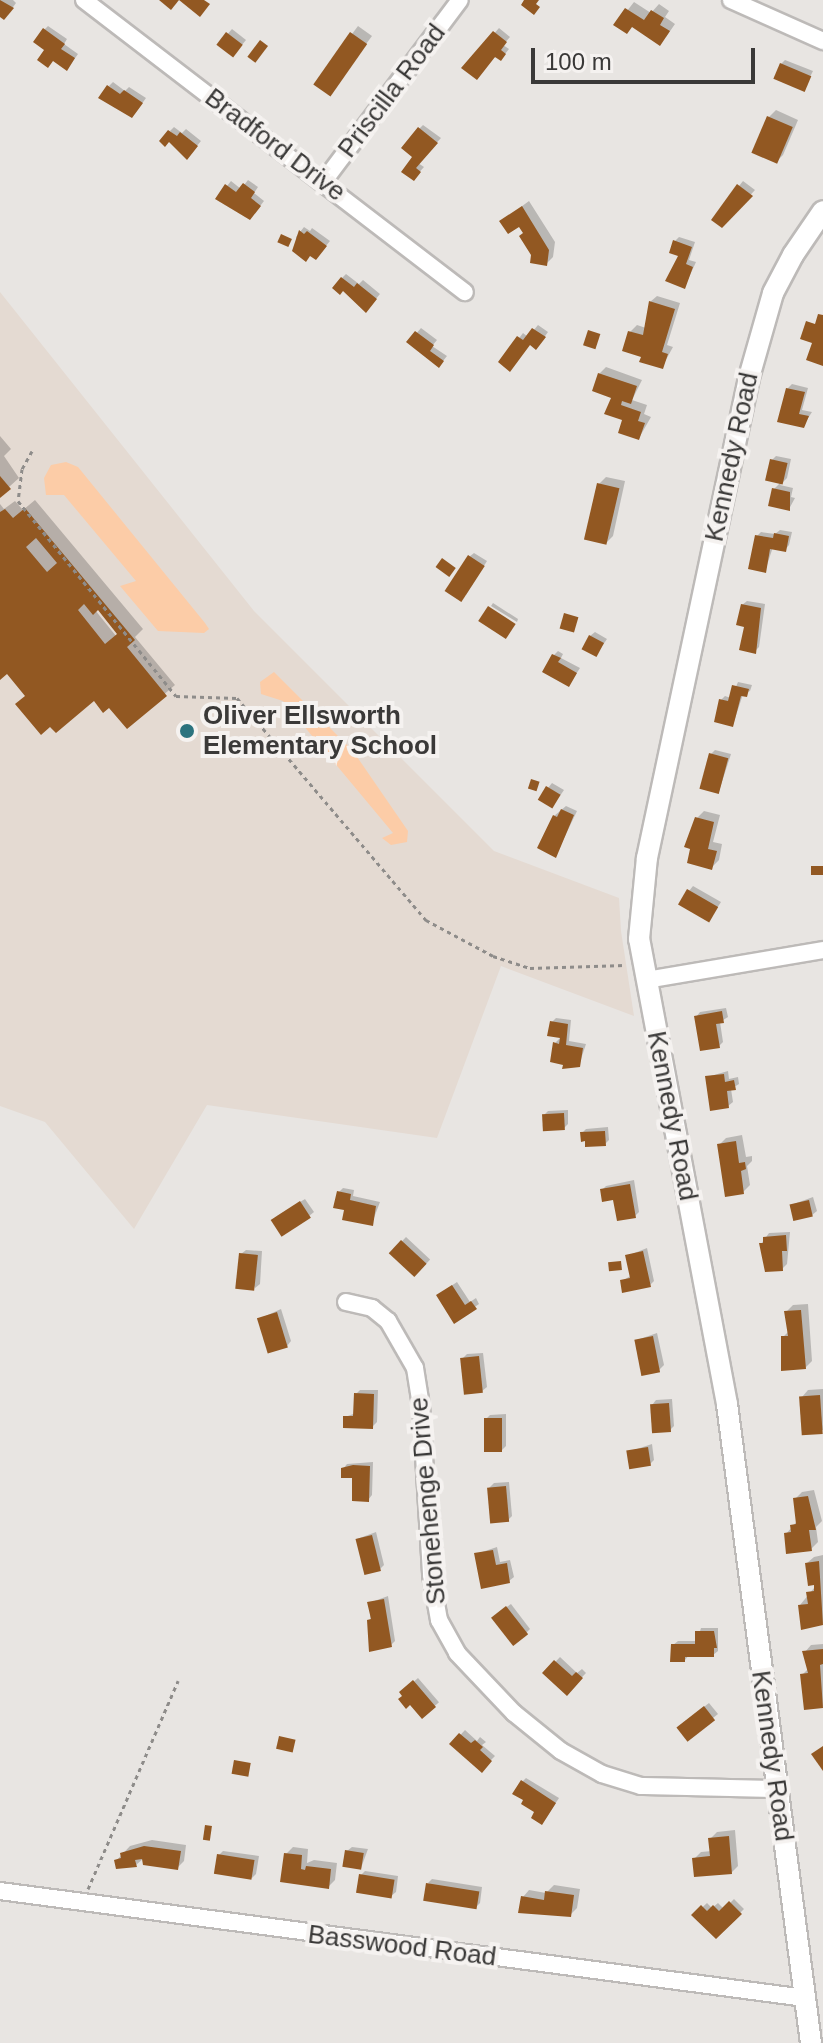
<!DOCTYPE html>
<html>
<head>
<meta charset="utf-8">
<style>
  body { margin:0 }
  #map { position:relative; width:823px; height:2043px; overflow:hidden; background:#e8e5e2; font-family:Helvetica,sans-serif }
  div>[style] { position:absolute }
  .built>* { inset:0; background:#e4dad2 }
  .green>* { inset:0; background:#fccca7 }
  .shadow>* { inset:0; background:#0003; transform-origin:0 0 }
  .building>* { inset:0; background:#925822; transform-origin:0 0 }
  .path>* { height:3px; margin-top:-1.5px; transform-origin:0; background:repeating-linear-gradient(90deg,#8e8c8a 0 4px,transparent 0 8px) }
  .roads { filter:drop-shadow(2px 0 #bdbab8) drop-shadow(-2px 0 #bdbab8) drop-shadow(0 2px #bdbab8) drop-shadow(0 -2px #bdbab8) }
  .minor>* { height:16px; margin:-8px; padding:0 8px; transform-origin:8px; border-radius:8px; background:#fff }
  .tertiary>* { height:20px; margin:-10px; padding:0 10px; transform-origin:10px; border-radius:10px; background:#fff }
  .dots>* { width:22px; height:22px; translate:-50% -50%; box-sizing:border-box; border:4px solid #f5f2f0; border-radius:50% }
  span { translate:-50% -50%; white-space:nowrap; text-align:center; line-height:1.15; -webkit-text-stroke:8px #f5f2f0; paint-order:stroke }
  .street-label { font-size:26px; color:#3a3938 }
  .poi-label { font-size:26px; color:#3a3938; font-weight:700 }
  .left { translate:0 -50%; text-align:left }
  .scale { position:absolute; left:531px; top:48px; width:224px; height:36px; box-sizing:border-box; border:4px solid #3a3938; border-top:0; padding-left:10px; font-size:24px; line-height:28px; white-space:nowrap; color:#3a3938; -webkit-text-stroke:6px #f5f2f0; paint-order:stroke }
</style>
</head>
<body>
<div id="map">
  <div class="built">
    <i style="clip-path:polygon(0 292px,254px 611px,494px 851px,619px 898px,621px 931px,634px 1016px,501px 966px,437px 1138px,207px 1105px,134px 1229px,45px 1122px,0 1106px)"></i>
  </div>
  <div class="green">
    <i style="clip-path:polygon(66px 462px,78px 467px,205px 623px,209px 629px,204px 633px,158px 631px,120px 586px,136px 581px,64px 495px,46px 495px,44px 478px,51px 465px)"></i>
    <i style="clip-path:polygon(274px 672px,353px 751px,408px 831px,407px 842px,391px 845px,382px 838px,393px 833px,283px 701px,261px 694px,260px 682px)"></i>
  </div>
  <div class="shadow">
    <i style="clip-path:polygon(0 0,13px 0,16px 3px,8px 14px,0 14px)"></i>
    <i style="clip-path:polygon(634px 2px,651px 13px,659px 4px,669px 11px,665px 17px,675px 24px,666px 37px,633px 26px,616px 25px)"></i>
    <i style="clip-path:polygon(48px 26px,67px 39px,64px 44px,78px 54px,71px 64px,54px 59px,47px 50px,44px 30px)"></i>
    <i style="clip-path:polygon(358px 26px,372px 36px,335px 86px,315px 83px)"></i>
    <i style="clip-path:polygon(499px 28px,510px 37px,503px 45px,509px 49px,505px 54px,464px 68px)"></i>
    <i style="clip-path:polygon(232px 29px,246px 40px,237px 51px,219px 44px)"></i>
    <i style="clip-path:polygon(785px 60px,813px 71px,804px 89px,781px 64px)"></i>
    <i style="clip-path:polygon(113px 82px,125px 91px,129px 87px,146px 98px,136px 112px,109px 86px)"></i>
    <i style="clip-path:polygon(776px 110px,798px 120px,783px 155px,776px 162px,769px 117px)"></i>
    <i style="clip-path:polygon(423px 125px,441px 138px,418px 163px,424px 167px,413px 179px,419px 129px)"></i>
    <i style="clip-path:polygon(174px 127px,182px 133px,186px 129px,201px 141px,191px 153px,170px 131px)"></i>
    <i style="clip-path:polygon(248px 180px,258px 187px,254px 193px,264px 201px,254px 214px,227px 186px,231px 181px,241px 189px)"></i>
    <i style="clip-path:polygon(743px 181px,755px 190px,722px 226px,739px 186px)"></i>
    <i style="clip-path:polygon(529px 201px,555px 242px,553px 257px,546px 264px,533px 254px,519px 224px,502px 221px)"></i>
    <i style="clip-path:polygon(304px 227px,310px 231px,312px 228px,330px 241px,320px 253px,298px 245px,296px 237px)"></i>
    <i style="clip-path:polygon(679px 237px,695px 242px,689px 260px,696px 262px,685px 286px,675px 241px)"></i>
    <i style="clip-path:polygon(346px 274px,359px 284px,363px 280px,380px 294px,370px 306px,342px 278px)"></i>
    <i style="clip-path:polygon(657px 296px,680px 303px,667px 345px,673px 347px,662px 367px,643px 356px,630px 332px,637px 325px,646px 328px,650px 302px)"></i>
    <i style="clip-path:polygon(538px 325px,548px 332px,540px 343px,530px 343px,501px 362px,523px 333px,528px 337px)"></i>
    <i style="clip-path:polygon(421px 328px,437px 340px,432px 346px,447px 356px,443px 361px,409px 342px)"></i>
    <i style="clip-path:polygon(606px 367px,642px 380px,632px 400px,647px 405px,644px 414px,651px 417px,639px 438px,599px 374px)"></i>
    <i style="clip-path:polygon(792px 384px,808px 388px,802px 410px,812px 412px,803px 426px,787px 389px)"></i>
    <i style="clip-path:polygon(0 436px,11px 449px,4px 456px,19px 478px,0 495px)"></i>
    <i style="clip-path:polygon(776px 456px,791px 459px,787px 478px,780px 485px,793px 488px,791px 497px,795px 498px,789px 509px,774px 489px,781px 482px,772px 460px)"></i>
    <i style="clip-path:polygon(606px 477px,625px 481px,613px 536px,606px 543px,599px 484px)"></i>
    <i style="clip-path:polygon(evenodd,35px 500px,143px 629px,135px 637px,175px 685px,127px 726px,109px 705px,94px 698px,27px 695px,7px 671px,0 678px,0 504px,4px 509px,15px 501px,23px 510px,35px 500px,99px 607px,119px 633px,116px 636px,95px 610px,99px 607px)"></i>
    <i style="clip-path:polygon(780px 530px,792px 532px,789px 545px,785px 550px,773px 547px,765px 571px,757px 536px,761px 532px,775px 534px)"></i>
    <i style="clip-path:polygon(474px 553px,487px 561px,466px 595px,469px 557px)"></i>
    <i style="clip-path:polygon(747px 601px,765px 604px,759px 647px,755px 651px,742px 605px)"></i>
    <i style="clip-path:polygon(493px 603px,518px 619px,517px 622px,491px 606px)"></i>
    <i style="clip-path:polygon(595px 632px,607px 639px,596px 655px,590px 636px)"></i>
    <i style="clip-path:polygon(558px 651px,563px 654px,561px 658px,580px 668px,569px 685px,554px 655px)"></i>
    <i style="clip-path:polygon(738px 682px,752px 685px,750px 691px,743px 694px,733px 725px,721px 700px,725px 696px,731px 698px)"></i>
    <i style="clip-path:polygon(715px 750px,731px 754px,719px 791px,711px 754px)"></i>
    <i style="clip-path:polygon(552px 783px,564px 790px,553px 806px,548px 788px)"></i>
    <i style="clip-path:polygon(566px 806px,577px 811px,556px 855px,554px 816px)"></i>
    <i style="clip-path:polygon(704px 811px,720px 815px,713px 842px,722px 844px,719px 860px,712px 867px,697px 818px)"></i>
    <i style="clip-path:polygon(693px 886px,721px 902px,712px 916px,689px 891px)"></i>
    <i style="clip-path:polygon(726px 1008px,728px 1017px,720px 1022px,723px 1042px,719px 1046px,696px 1017px,700px 1012px)"></i>
    <i style="clip-path:polygon(556px 1018px,571px 1020px,569px 1041px,586px 1044px,579px 1065px,555px 1043px,562px 1036px,552px 1022px)"></i>
    <i style="clip-path:polygon(728px 1071px,729px 1079px,738px 1077px,739px 1084px,731px 1089px,733px 1102px,728px 1106px,707px 1077px)"></i>
    <i style="clip-path:polygon(568px 1110px,568px 1124px,564px 1128px,544px 1115px,548px 1111px)"></i>
    <i style="clip-path:polygon(608px 1127px,609px 1140px,605px 1144px,582px 1133px,586px 1129px)"></i>
    <i style="clip-path:polygon(742px 1135px,746px 1157px,752px 1156px,752px 1161px,747px 1166px,750px 1185px,743px 1192px,719px 1145px,726px 1138px)"></i>
    <i style="clip-path:polygon(634px 1180px,639px 1212px,635px 1216px,602px 1190px,606px 1186px)"></i>
    <i style="clip-path:polygon(343px 1188px,354px 1190px,353px 1196px,380px 1202px,372px 1223px,346px 1209px,339px 1192px)"></i>
    <i style="clip-path:polygon(813px 1197px,817px 1211px,812px 1215px,791px 1205px)"></i>
    <i style="clip-path:polygon(305px 1199px,314px 1212px,309px 1216px,277px 1216px)"></i>
    <i style="clip-path:polygon(790px 1232px,787px 1264px,782px 1269px,761px 1244px,769px 1233px)"></i>
    <i style="left:406px;top:1237px;width:33px;height:22px;rotate:43deg"></i>
    <i style="clip-path:polygon(647px 1248px,654px 1281px,650px 1285px,622px 1281px,632px 1275px,627px 1256px)"></i>
    <i style="clip-path:polygon(246px 1250px,262px 1251px,260px 1284px,255px 1288px,241px 1254px)"></i>
    <i style="clip-path:polygon(457px 1282px,470px 1302px,476px 1298px,479px 1304px,455px 1321px,442px 1292px)"></i>
    <i style="clip-path:polygon(808px 1304px,812px 1361px,805px 1368px,783px 1337px,789px 1331px,786px 1312px,793px 1305px)"></i>
    <i style="clip-path:polygon(281px 1309px,291px 1341px,287px 1346px,259px 1319px)"></i>
    <i style="clip-path:polygon(657px 1333px,664px 1365px,659px 1370px,637px 1340px)"></i>
    <i style="clip-path:polygon(483px 1353px,487px 1387px,482px 1391px,462px 1359px,467px 1354px)"></i>
    <i style="clip-path:polygon(823px 1389px,823px 1430px,803px 1434px,802px 1397px,808px 1390px)"></i>
    <i style="clip-path:polygon(360px 1390px,378px 1390px,377px 1422px,372px 1427px,345px 1417px,356px 1413px,356px 1394px)"></i>
    <i style="clip-path:polygon(672px 1399px,674px 1426px,670px 1430px,652px 1405px,656px 1400px)"></i>
    <i style="clip-path:polygon(506px 1414px,506px 1446px,502px 1450px,486px 1419px,490px 1415px)"></i>
    <i style="clip-path:polygon(652px 1444px,654px 1460px,650px 1464px,628px 1452px)"></i>
    <i style="clip-path:polygon(373px 1462px,372px 1495px,368px 1500px,354px 1476px,343px 1469px,347px 1464px)"></i>
    <i style="clip-path:polygon(509px 1482px,512px 1516px,508px 1520px,489px 1488px,494px 1483px)"></i>
    <i style="clip-path:polygon(814px 1490px,822px 1521px,816px 1527px,818px 1542px,811px 1549px,786px 1534px,798px 1520px,795px 1499px,802px 1492px)"></i>
    <i style="clip-path:polygon(376px 1532px,384px 1565px,380px 1569px,357px 1539px)"></i>
    <i style="clip-path:polygon(497px 1547px,500px 1562px,510px 1560px,514px 1577px,509px 1581px,476px 1554px)"></i>
    <i style="clip-path:polygon(823px 1555px,823px 1623px,803px 1628px,800px 1605px,819px 1582px,807px 1563px,814px 1557px)"></i>
    <i style="clip-path:polygon(388px 1596px,395px 1641px,391px 1645px,372px 1635px,369px 1603px)"></i>
    <i style="clip-path:polygon(511px 1604px,530px 1629px,526px 1633px,498px 1613px)"></i>
    <i style="clip-path:polygon(701px 1628px,718px 1628px,718px 1651px,713px 1655px,689px 1655px,685px 1660px,673px 1645px,678px 1641px,697px 1641px)"></i>
    <i style="clip-path:polygon(823px 1644px,823px 1706px,806px 1708px,802px 1675px,809px 1668px,805px 1652px,811px 1645px)"></i>
    <i style="clip-path:polygon(560px 1657px,577px 1673px,582px 1669px,586px 1673px,567px 1693px,545px 1673px)"></i>
    <i style="left:418px;top:1678px;width:32px;height:21px;rotate:49deg"></i>
    <i style="clip-path:polygon(709px 1703px,718px 1714px,713px 1718px,683px 1723px)"></i>
    <i style="clip-path:polygon(465px 1730px,477px 1741px,480px 1737px,486px 1742px,482px 1745px,495px 1756px,481px 1770px,452px 1744px)"></i>
    <i style="clip-path:polygon(526px 1778px,559px 1798px,546px 1818px,522px 1782px)"></i>
    <i style="clip-path:polygon(735px 1830px,738px 1866px,731px 1873px,694px 1859px,701px 1852px,712px 1851px,710px 1839px,717px 1832px)"></i>
    <i style="clip-path:polygon(152px 1840px,186px 1845px,184px 1861px,177px 1868px,144px 1858px,136px 1865px,116px 1861px,130px 1846px)"></i>
    <i style="clip-path:polygon(293px 1847px,308px 1849px,307px 1863px,314px 1860px,337px 1863px,335px 1880px,328px 1887px,282px 1881px,286px 1854px)"></i>
    <i style="clip-path:polygon(352px 1847px,368px 1849px,361px 1868px,347px 1851px)"></i>
    <i style="clip-path:polygon(223px 1851px,259px 1856px,256px 1874px,252px 1878px,219px 1855px)"></i>
    <i style="clip-path:polygon(365px 1871px,398px 1876px,396px 1892px,391px 1896px,361px 1875px)"></i>
    <i style="clip-path:polygon(432px 1879px,482px 1887px,480px 1903px,476px 1907px,428px 1883px)"></i>
    <i style="clip-path:polygon(554px 1885px,580px 1889px,577px 1908px,570px 1915px,523px 1897px,529px 1890px,546px 1893px)"></i>
    <i style="clip-path:polygon(734px 1899px,744px 1909px,716px 1937px,694px 1915px,707px 1903px,712px 1908px,718px 1903px,724px 1909px)"></i>
  </div>
  <div class="building">
    <i style="clip-path:polygon(0 0,14px 8px,4px 20px,0 17px)"></i>
    <i style="clip-path:polygon(159px 0,179px 0,171px 10px)"></i>
    <i style="clip-path:polygon(179px 0,204px 0,210px 4px,200px 17px)"></i>
    <i style="clip-path:polygon(524px 0,539px 0,536px 4px,540px 7px,534px 15px,521px 5px)"></i>
    <i style="clip-path:polygon(625px 8px,644px 20px,651px 10px,664px 18px,660px 25px,670px 31px,660px 46px,632px 27px,627px 34px,613px 25px)"></i>
    <i style="clip-path:polygon(43px 28px,65px 44px,61px 49px,75px 58px,67px 71px,53px 61px,48px 68px,37px 60px,44px 50px,33px 42px)"></i>
    <i style="clip-path:polygon(493px 31px,507px 42px,501px 50px,506px 54px,501px 61px,495px 57px,477px 80px,461px 68px)"></i>
    <i style="left:226px;top:32px;width:21px;height:16px;rotate:37deg"></i>
    <i style="left:350px;top:32px;width:21px;height:64px;rotate:35deg"></i>
    <i style="left:260px;top:40px;width:10px;height:21px;rotate:37deg"></i>
    <i style="left:780px;top:63px;width:34px;height:17px;rotate:23deg"></i>
    <i style="clip-path:polygon(107px 85px,120px 94px,124px 90px,143px 103px,132px 118px,98px 98px)"></i>
    <i style="left:767px;top:116px;width:28px;height:40px;rotate:23deg"></i>
    <i style="clip-path:polygon(418px 127px,438px 143px,416px 168px,421px 172px,414px 181px,401px 172px,412px 157px,401px 148px)"></i>
    <i style="clip-path:polygon(168px 130px,177px 136px,180px 132px,198px 146px,187px 160px,169px 142px,165px 147px,159px 141px)"></i>
    <i style="clip-path:polygon(243px 183px,255px 192px,251px 198px,261px 206px,250px 220px,215px 199px,225px 184px,236px 192px)"></i>
    <i style="clip-path:polygon(737px 184px,753px 196px,722px 228px,711px 220px)"></i>
    <i style="clip-path:polygon(522px 206px,549px 250px,547px 266px,530px 263px,531px 255px,519px 236px,523px 233px,519px 227px,508px 234px,499px 221px)"></i>
    <i style="clip-path:polygon(299px 230px,304px 234px,307px 231px,327px 246px,316px 260px,310px 256px,306px 262px,292px 251px)"></i>
    <i style="left:281px;top:234px;width:12px;height:9px;rotate:24deg"></i>
    <i style="clip-path:polygon(673px 240px,692px 247px,686px 264px,693px 267px,685px 289px,665px 281px,678px 256px,669px 253px)"></i>
    <i style="clip-path:polygon(341px 277px,354px 287px,357px 283px,377px 299px,366px 313px,343px 291px,340px 295px,332px 288px)"></i>
    <i style="clip-path:polygon(649px 301px,675px 309px,662px 352px,668px 354px,663px 369px,639px 362px,641px 357px,622px 351px,628px 331px,643px 335px)"></i>
    <i style="clip-path:polygon(818px 314px,823px 315px,823px 366px,806px 360px,812px 343px,800px 339px,806px 321px,815px 324px)"></i>
    <i style="clip-path:polygon(532px 328px,546px 337px,536px 350px,530px 345px,510px 372px,498px 362px,517px 336px,523px 340px)"></i>
    <i style="left:588px;top:330px;width:13px;height:16px;rotate:18deg"></i>
    <i style="clip-path:polygon(415px 331px,434px 345px,430px 351px,444px 361px,439px 368px,406px 342px)"></i>
    <i style="clip-path:polygon(598px 373px,637px 386px,631px 404px,622px 401px,621px 405px,641px 412px,638px 421px,645px 423px,639px 440px,618px 433px,622px 420px,604px 414px,611px 398px,592px 391px)"></i>
    <i style="clip-path:polygon(786px 388px,805px 392px,799px 414px,809px 416px,804px 428px,777px 422px)"></i>
    <i style="left:770px;top:459px;width:18px;height:22px;rotate:13deg"></i>
    <i style="clip-path:polygon(0 476px,11px 489px,0 498px)"></i>
    <i style="left:597px;top:483px;width:23px;height:58px;rotate:13deg"></i>
    <i style="clip-path:polygon(772px 488px,790px 492px,790px 511px,768px 506px)"></i>
    <i style="clip-path:polygon(evenodd,25px 508px,135px 640px,127px 647px,167px 696px,127px 729px,109px 708px,103px 713px,94px 701px,56px 733px,50px 727px,41px 735px,15px 704px,25px 696px,7px 674px,0 680px,0 512px,5px 509px,13px 518px,25px 508px,36px 538px,57px 563px,47px 572px,26px 547px,36px 538px,25px 508px,84px 604px,93px 615px,98px 610px,117px 634px,105px 644px,78px 610px,84px 604px)"></i>
    <i style="clip-path:polygon(774px 533px,789px 536px,786px 552px,770px 549px,766px 573px,748px 569px,755px 535px,773px 538px)"></i>
    <i style="left:468px;top:555px;width:20px;height:43px;rotate:33deg"></i>
    <i style="left:442px;top:558px;width:17px;height:11px;rotate:36deg"></i>
    <i style="clip-path:polygon(741px 604px,761px 608px,756px 654px,739px 650px,744px 627px,736px 625px)"></i>
    <i style="left:488px;top:606px;width:33px;height:18px;rotate:33deg"></i>
    <i style="left:564px;top:613px;width:15px;height:16px;rotate:16deg"></i>
    <i style="left:589px;top:635px;width:17px;height:16px;rotate:28deg"></i>
    <i style="clip-path:polygon(552px 654px,561px 658px,558px 662px,577px 673px,569px 687px,542px 672px)"></i>
    <i style="clip-path:polygon(732px 685px,749px 689px,747px 697px,741px 696px,733px 727px,714px 722px,719px 699px,728px 701px)"></i>
    <i style="left:709px;top:753px;width:20px;height:37px;rotate:15deg"></i>
    <i style="left:531px;top:779px;width:9px;height:10px;rotate:18deg"></i>
    <i style="left:546px;top:786px;width:17px;height:16px;rotate:31deg"></i>
    <i style="clip-path:polygon(561px 809px,574px 815px,556px 858px,537px 848px,553px 815px,557px 817px)"></i>
    <i style="clip-path:polygon(695px 817px,714px 822px,708px 849px,717px 851px,712px 870px,687px 863px,690px 849px,684px 847px)"></i>
    <i style="left:811px;top:866px;width:12px;height:9px"></i>
    <i style="left:687px;top:889px;width:36px;height:18px;rotate:30deg"></i>
    <i style="clip-path:polygon(722px 1011px,724px 1023px,716px 1024px,720px 1048px,700px 1051px,694px 1016px)"></i>
    <i style="clip-path:polygon(550px 1021px,568px 1024px,566px 1045px,583px 1048px,580px 1067px,562px 1069px,563px 1065px,550px 1062px,553px 1042px,559px 1044px,560px 1038px,547px 1036px)"></i>
    <i style="clip-path:polygon(724px 1074px,725px 1082px,734px 1080px,736px 1090px,727px 1091px,729px 1108px,710px 1111px,705px 1076px)"></i>
    <i style="left:564px;top:1113px;width:17px;height:22px;rotate:87deg"></i>
    <i style="clip-path:polygon(605px 1131px,606px 1146px,585px 1147px,585px 1141px,581px 1142px,580px 1132px)"></i>
    <i style="clip-path:polygon(736px 1141px,739px 1163px,745px 1162px,746px 1169px,741px 1171px,744px 1194px,725px 1197px,717px 1144px)"></i>
    <i style="clip-path:polygon(630px 1184px,636px 1218px,617px 1221px,613px 1200px,602px 1202px,600px 1189px)"></i>
    <i style="clip-path:polygon(337px 1191px,351px 1194px,350px 1200px,376px 1206px,373px 1226px,342px 1220px,344px 1210px,333px 1208px)"></i>
    <i style="left:809px;top:1200px;width:17px;height:20px;rotate:77deg"></i>
    <i style="left:300px;top:1201px;width:20px;height:35px;rotate:57deg"></i>
    <i style="clip-path:polygon(786px 1235px,787px 1251px,782px 1251px,783px 1271px,765px 1272px,759px 1243px,763px 1243px,763px 1237px)"></i>
    <i style="left:401px;top:1240px;width:35px;height:18px;rotate:43deg"></i>
    <i style="clip-path:polygon(643px 1251px,651px 1287px,622px 1293px,620px 1280px,630px 1278px,625px 1255px)"></i>
    <i style="left:239px;top:1253px;width:19px;height:36px;rotate:6deg"></i>
    <i style="left:621px;top:1261px;width:9px;height:13px;rotate:84deg"></i>
    <i style="clip-path:polygon(452px 1285px,465px 1305px,471px 1301px,477px 1309px,454px 1324px,436px 1295px)"></i>
    <i style="clip-path:polygon(801px 1310px,806px 1369px,781px 1371px,781px 1336px,788px 1336px,784px 1311px)"></i>
    <i style="left:277px;top:1312px;width:37px;height:21px;rotate:73deg"></i>
    <i style="left:653px;top:1336px;width:37px;height:19px;rotate:79deg"></i>
    <i style="left:479px;top:1356px;width:37px;height:19px;rotate:84deg"></i>
    <i style="clip-path:polygon(354px 1393px,374px 1394px,373px 1429px,343px 1428px,343px 1416px,353px 1416px)"></i>
    <i style="left:820px;top:1395px;width:39px;height:21px;rotate:86deg"></i>
    <i style="left:669px;top:1403px;width:29px;height:19px;rotate:86deg"></i>
    <i style="left:484px;top:1418px;width:18px;height:34px"></i>
    <i style="left:648px;top:1447px;width:19px;height:22px;rotate:81deg"></i>
    <i style="clip-path:polygon(353px 1465px,370px 1466px,369px 1502px,352px 1501px,352px 1478px,341px 1478px,341px 1468px)"></i>
    <i style="left:506px;top:1486px;width:36px;height:19px;rotate:85deg"></i>
    <i style="clip-path:polygon(808px 1496px,816px 1530px,809px 1530px,812px 1551px,786px 1554px,784px 1533px,791px 1532px,790px 1525px,796px 1524px,793px 1498px)"></i>
    <i style="left:372px;top:1535px;width:37px;height:17px;rotate:76deg"></i>
    <i style="clip-path:polygon(493px 1550px,496px 1565px,507px 1563px,510px 1583px,481px 1589px,474px 1553px)"></i>
    <i style="clip-path:polygon(819px 1561px,823px 1625px,801px 1630px,798px 1605px,808px 1604px,806px 1592px,814px 1591px,814px 1585px,808px 1586px,805px 1563px)"></i>
    <i style="clip-path:polygon(384px 1599px,392px 1647px,369px 1652px,367px 1620px,371px 1619px,367px 1602px)"></i>
    <i style="left:506px;top:1606px;width:36px;height:19px;rotate:52deg"></i>
    <i style="clip-path:polygon(695px 1631px,714px 1631px,717px 1648px,714px 1648px,714px 1657px,685px 1657px,685px 1662px,670px 1662px,671px 1644px,695px 1644px)"></i>
    <i style="clip-path:polygon(823px 1649px,823px 1664px,820px 1665px,823px 1708px,804px 1710px,800px 1674px,808px 1673px,802px 1651px)"></i>
    <i style="clip-path:polygon(554px 1660px,572px 1676px,576px 1672px,583px 1678px,567px 1696px,542px 1673px)"></i>
    <i style="clip-path:polygon(413px 1680px,436px 1707px,422px 1719px,410px 1705px,406px 1709px,398px 1699px,402px 1696px,399px 1692px)"></i>
    <i style="left:704px;top:1706px;width:18px;height:35px;rotate:52deg"></i>
    <i style="clip-path:polygon(459px 1733px,471px 1743px,475px 1740px,483px 1747px,480px 1750px,492px 1761px,482px 1773px,449px 1744px)"></i>
    <i style="left:279px;top:1736px;width:17px;height:13px;rotate:13deg"></i>
    <i style="clip-path:polygon(823px 1746px,823px 1771px,811px 1754px)"></i>
    <i style="left:234px;top:1760px;width:17px;height:14px;rotate:10deg"></i>
    <i style="clip-path:polygon(521px 1780px,556px 1803px,542px 1825px,531px 1818px,534px 1812px,521px 1804px,523px 1800px,512px 1794px)"></i>
    <i style="left:205px;top:1825px;width:7px;height:15px;rotate:8deg"></i>
    <i style="clip-path:polygon(729px 1836px,732px 1874px,694px 1877px,692px 1858px,710px 1856px,708px 1838px)"></i>
    <i style="clip-path:polygon(144px 1846px,181px 1851px,178px 1870px,143px 1865px,142px 1859px,135px 1860px,137px 1867px,116px 1869px,114px 1860px,121px 1858px,120px 1853px)"></i>
    <i style="left:345px;top:1850px;width:19px;height:17px;rotate:9deg"></i>
    <i style="clip-path:polygon(284px 1853px,302px 1855px,301px 1869px,305px 1870px,306px 1866px,331px 1869px,329px 1889px,280px 1882px)"></i>
    <i style="left:217px;top:1854px;width:38px;height:20px;rotate:9deg"></i>
    <i style="left:359px;top:1874px;width:36px;height:19px;rotate:9deg"></i>
    <i style="left:426px;top:1883px;width:54px;height:18px;rotate:9deg"></i>
    <i style="clip-path:polygon(545px 1891px,574px 1895px,571px 1917px,518px 1913px,521px 1896px,544px 1900px)"></i>
    <i style="clip-path:polygon(729px 1901px,742px 1914px,716px 1939px,691px 1915px,701px 1905px,707px 1911px,713px 1905px,719px 1911px)"></i>
  </div>
  <div class="path">
    <i style="left:32px;top:451px;width:21px;rotate:119deg"></i>
    <i style="left:22px;top:469px;width:32px;rotate:97deg"></i>
    <i style="left:18px;top:501px;width:251px;rotate:51deg"></i>
    <i style="left:176px;top:696px;width:61px;rotate:1.9deg"></i>
    <i style="left:237px;top:698px;width:292px;rotate:49.6deg"></i>
    <i style="left:426px;top:920px;width:76px;rotate:28.2deg"></i>
    <i style="left:493px;top:956px;width:39px;rotate:18deg"></i>
    <i style="left:530px;top:968px;width:95px;rotate:-1.8deg"></i>
    <i style="left:88px;top:1889px;width:227px;rotate:-66.6deg"></i>
  </div>
  <div class="roads">
    <div class="minor">
      <i style="left:84px;top:0;width:480px;rotate:37.5deg"></i>
      <i style="left:731px;top:0;width:101px;rotate:24deg"></i>
      <i style="left:324px;top:181px;width:226px;rotate:-53.1deg"></i>
      <i style="left:646px;top:980px;width:180px;rotate:-9.6deg"></i>
      <i style="left:346px;top:1302px;width:27px;rotate:13deg"></i>
      <i style="left:372px;top:1308px;width:21px;rotate:39deg"></i>
      <i style="left:388px;top:1321px;width:54px;rotate:60.1deg"></i>
      <i style="left:415px;top:1368px;width:37px;rotate:81deg"></i>
      <i style="left:421px;top:1405px;width:170px;rotate:86.6deg"></i>
      <i style="left:431px;top:1575px;width:46px;rotate:79.9deg"></i>
      <i style="left:439px;top:1620px;width:38px;rotate:61deg"></i>
      <i style="left:457px;top:1653px;width:83px;rotate:46.5deg"></i>
      <i style="left:514px;top:1713px;width:60px;rotate:39deg"></i>
      <i style="left:561px;top:1751px;width:47px;rotate:29.3deg"></i>
      <i style="left:602px;top:1774px;width:41px;rotate:17.1deg"></i>
      <i style="left:641px;top:1786px;width:135px;rotate:1.3deg"></i>
      <i style="left:0;top:1891px;width:812px;rotate:7.57deg"></i>
    </div>
    <div class="tertiary">
      <i style="left:811px;top:2043px;width:644px;rotate:-97.49deg"></i>
      <i style="left:727px;top:1404px;width:473px;rotate:-100.7deg"></i>
      <i style="left:639px;top:939px;width:81px;rotate:-84.4deg"></i>
      <i style="left:647px;top:858px;width:488px;rotate:-78deg"></i>
      <i style="left:748px;top:381px;width:91px;rotate:-74.1deg"></i>
      <i style="left:773px;top:293px;width:43px;rotate:-62.2deg"></i>
      <i style="left:793px;top:255px;width:53px;rotate:-55.7deg"></i>
    </div>
  </div>
  <div class="dots">
    <i style="left:187px;top:731px;background:#2b737e"></i>
  </div>
  <div class="street-label">
    <span style="left:392px;top:91px;rotate:-53deg">Priscilla Road</span>
    <span style="left:275px;top:145px;rotate:37deg">Bradford Drive</span>
    <span style="left:732px;top:457px;rotate:-78deg">Kennedy Road</span>
    <span style="left:672px;top:1116px;rotate:79deg">Kennedy Road</span>
    <span style="left:428px;top:1501px;rotate:-95deg">Stonehenge Drive</span>
    <span style="left:772px;top:1756px;rotate:82deg">Kennedy Road</span>
    <span style="left:402px;top:1946px;rotate:7deg">Basswood Road</span>
  </div>
  <div class="poi-label">
    <span class="left" style="left:203px;top:731px">Oliver Ellsworth<br>Elementary School</span>
  </div>
  <div class="scale">100 m</div>
</div>
</body>
</html>
